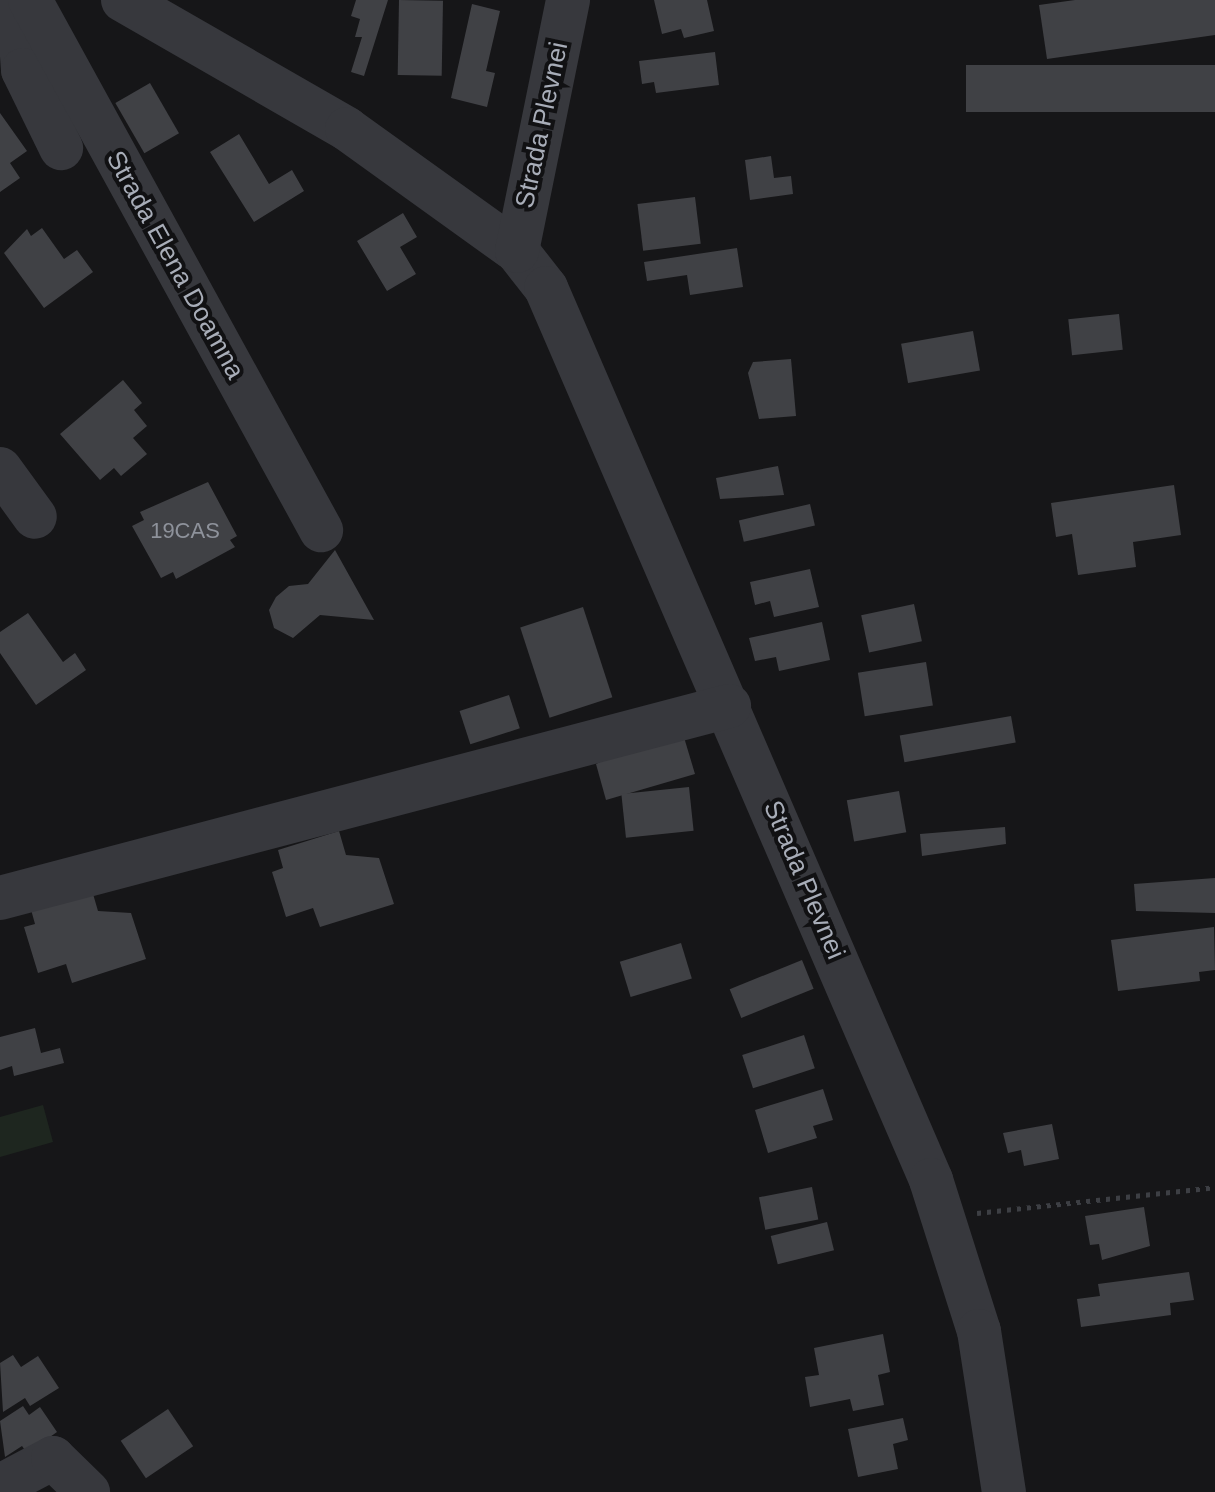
<!DOCTYPE html>
<html>
<head>
<meta charset="utf-8">
<style>
  body { margin:0 }
  #map { position:relative; width:1215px; height:1492px; overflow:hidden; background:#161618; font-family:Arial,sans-serif }
  div>[style] { position:absolute }
  .green>* { inset:0; background:#1e261f }
  .building>* { inset:0; background:#404145; transform-origin:0 0 }
  .path>* { height:5px; margin-top:-2.5px; transform-origin:0; background:repeating-linear-gradient(90deg,#3d3f44 0 4px,transparent 0 10px) }
  .minor>* { height:44px; margin:-22px; padding:0 22px; transform-origin:22px; border-radius:22px; background:#37383d }
  span { translate:-50% -50%; white-space:nowrap; text-align:center; line-height:1.15; -webkit-text-stroke:8px #111113; paint-order:stroke }
  .number-label { font-size:22px; color:#8e929b }
  .number-label span { -webkit-text-stroke-width:0 }
  .street-label { font-size:26px; color:#a8adb8 }
</style>
</head>
<body>
<div id="map">
  <div class="green">
    <i style="clip-path:polygon(43px 1105px,53px 1142px,0 1157px,0 1117px)"></i>
  </div>
  <div class="building">
    <i style="clip-path:polygon(356px 0,388px 0,364px 76px,351px 72px,362px 37px,355px 37px,360px 19px,351px 16px)"></i>
    <i style="left:399px;top:0;width:44px;height:75px;rotate:1deg"></i>
    <i style="clip-path:polygon(654px 0,707px 0,714px 31px,684px 38px,681px 29px,662px 34px)"></i>
    <i style="clip-path:polygon(1075px 0,1215px 0,1215px 35px,1047px 59px,1039px 5px)"></i>
    <i style="clip-path:polygon(472px 4px,500px 11px,486px 71px,495px 73px,487px 107px,451px 98px)"></i>
    <i style="clip-path:polygon(715px 52px,719px 85px,656px 93px,654px 82px,642px 84px,639px 61px)"></i>
    <i style="left:1215px;top:65px;width:47px;height:249px;rotate:90deg"></i>
    <i style="left:150px;top:83px;width:58px;height:40px;rotate:60deg"></i>
    <i style="clip-path:polygon(0 113px,27px 151px,10px 163px,20px 178px,0 192px)"></i>
    <i style="clip-path:polygon(239px 134px,269px 184px,292px 170px,304px 191px,254px 222px,210px 152px)"></i>
    <i style="clip-path:polygon(771px 156px,774px 178px,791px 176px,793px 194px,750px 200px,745px 160px)"></i>
    <i style="left:695px;top:197px;width:47px;height:58px;rotate:83deg"></i>
    <i style="clip-path:polygon(403px 213px,417px 237px,400px 247px,416px 274px,387px 291px,357px 241px)"></i>
    <i style="clip-path:polygon(42px 228px,64px 259px,77px 250px,93px 272px,44px 308px,4px 253px,27px 229px,31px 236px)"></i>
    <i style="clip-path:polygon(737px 248px,743px 287px,690px 295px,687px 275px,647px 281px,644px 262px)"></i>
    <i style="left:1119px;top:314px;width:36px;height:51px;rotate:84deg"></i>
    <i style="left:973px;top:331px;width:40px;height:73px;rotate:80deg"></i>
    <i style="clip-path:polygon(791px 359px,796px 416px,759px 419px,748px 373px,753px 362px)"></i>
    <i style="clip-path:polygon(123px 380px,142px 403px,134px 410px,147px 426px,133px 438px,147px 454px,121px 476px,114px 468px,100px 480px,60px 434px)"></i>
    <i style="clip-path:polygon(778px 466px,784px 495px,720px 499px,716px 478px)"></i>
    <i style="clip-path:polygon(208px 482px,237px 536px,230px 540px,235px 547px,176px 579px,173px 572px,161px 578px,132px 526px,144px 520px,140px 512px)"></i>
    <i style="clip-path:polygon(1174px 485px,1181px 535px,1133px 542px,1136px 567px,1078px 575px,1072px 534px,1056px 537px,1051px 503px)"></i>
    <i style="left:810px;top:504px;width:22px;height:73px;rotate:77deg"></i>
    <i style="clip-path:polygon(335px 550px,374px 620px,320px 615px,293px 638px,274px 628px,269px 610px,276px 597px,289px 586px,308px 584px)"></i>
    <i style="clip-path:polygon(810px 569px,819px 607px,774px 617px,770px 601px,755px 605px,750px 582px)"></i>
    <i style="left:914px;top:604px;width:38px;height:54px;rotate:78deg"></i>
    <i style="left:583px;top:607px;width:95px;height:66px;rotate:72deg"></i>
    <i style="clip-path:polygon(28px 613px,63px 662px,75px 653px,86px 670px,36px 705px,0 653px,0 632px)"></i>
    <i style="clip-path:polygon(822px 622px,830px 660px,779px 671px,776px 657px,755px 661px,749px 638px)"></i>
    <i style="left:926px;top:662px;width:44px;height:69px;rotate:81deg"></i>
    <i style="left:509px;top:695px;width:35px;height:52px;rotate:72deg"></i>
    <i style="left:1011px;top:716px;width:27px;height:113px;rotate:80deg"></i>
    <i style="clip-path:polygon(680px 724px,695px 774px,606px 800px,596px 764px)"></i>
    <i style="left:689px;top:787px;width:44px;height:68px;rotate:84deg"></i>
    <i style="left:899px;top:791px;width:42px;height:53px;rotate:80deg"></i>
    <i style="clip-path:polygon(1005px 827px,1006px 844px,922px 856px,920px 834px)"></i>
    <i style="clip-path:polygon(339px 831px,346px 855px,379px 858px,394px 904px,320px 927px,313px 908px,286px 917px,272px 872px,283px 868px,278px 850px)"></i>
    <i style="clip-path:polygon(1215px 878px,1215px 913px,1136px 911px,1134px 884px)"></i>
    <i style="clip-path:polygon(91px 887px,98px 911px,131px 913px,146px 959px,72px 983px,66px 964px,38px 973px,24px 927px,35px 924px,30px 906px)"></i>
    <i style="clip-path:polygon(1214px 927px,1215px 970px,1199px 972px,1200px 981px,1118px 991px,1111px 940px)"></i>
    <i style="left:681px;top:943px;width:37px;height:64px;rotate:73deg"></i>
    <i style="left:802px;top:960px;width:31px;height:78px;rotate:68deg"></i>
    <i style="clip-path:polygon(35px 1028px,41px 1053px,60px 1048px,64px 1063px,14px 1076px,12px 1066px,0 1070px,0 1037px)"></i>
    <i style="left:804px;top:1035px;width:35px;height:65px;rotate:72deg"></i>
    <i style="clip-path:polygon(823px 1089px,833px 1120px,813px 1126px,817px 1138px,768px 1153px,755px 1110px)"></i>
    <i style="clip-path:polygon(1052px 1124px,1059px 1159px,1024px 1166px,1021px 1150px,1008px 1153px,1003px 1133px)"></i>
    <i style="left:812px;top:1187px;width:33px;height:54px;rotate:79deg"></i>
    <i style="clip-path:polygon(1144px 1207px,1150px 1246px,1102px 1260px,1099px 1244px,1090px 1245px,1085px 1216px)"></i>
    <i style="left:827px;top:1222px;width:29px;height:58px;rotate:76deg"></i>
    <i style="clip-path:polygon(1189px 1272px,1194px 1300px,1170px 1303px,1171px 1315px,1081px 1327px,1077px 1299px,1100px 1296px,1098px 1284px)"></i>
    <i style="clip-path:polygon(883px 1334px,890px 1372px,878px 1375px,884px 1405px,853px 1411px,850px 1399px,810px 1407px,805px 1377px,819px 1375px,814px 1348px)"></i>
    <i style="clip-path:polygon(13px 1355px,21px 1367px,38px 1356px,59px 1388px,30px 1406px,25px 1398px,3px 1412px,0 1363px)"></i>
    <i style="clip-path:polygon(23px 1406px,29px 1415px,40px 1407px,57px 1432px,27px 1453px,22px 1446px,5px 1457px,0 1421px)"></i>
    <i style="left:168px;top:1409px;width:45px;height:57px;rotate:56deg"></i>
    <i style="clip-path:polygon(903px 1418px,908px 1440px,893px 1444px,898px 1469px,858px 1477px,848px 1429px)"></i>
  </div>
  <div class="path">
    <i style="left:977px;top:1213px;width:239px;rotate:-6.2deg"></i>
  </div>
  <div class="minor">
    <i style="left:18px;top:0;width:70px;rotate:85.9deg"></i>
    <i style="left:23px;top:70px;width:87px;rotate:64deg"></i>
    <i style="left:30px;top:0;width:605px;rotate:61.23deg"></i>
    <i style="left:123px;top:0;width:258px;rotate:29.9deg"></i>
    <i style="left:347px;top:129px;width:209px;rotate:35.7deg"></i>
    <i style="left:517px;top:251px;width:47px;rotate:51.9deg"></i>
    <i style="left:546px;top:288px;width:972px;rotate:66.65deg"></i>
    <i style="left:931px;top:1180px;width:158px;rotate:72.4deg"></i>
    <i style="left:979px;top:1331px;width:163px;rotate:81.2deg"></i>
    <i style="left:517px;top:251px;width:256px;rotate:-78.5deg"></i>
    <i style="left:0;top:469px;width:59px;rotate:53.9deg"></i>
    <i style="left:0;top:898px;width:754px;rotate:-14.76deg"></i>
    <i style="left:0;top:1486px;width:60px;rotate:-27.8deg"></i>
    <i style="left:53px;top:1458px;width:49px;rotate:44.2deg"></i>
  </div>
  <div class="number-label">
    <span style="left:185px;top:531px">19CAS</span>
  </div>
  <div class="street-label">
    <span style="left:542px;top:125px;rotate:-78deg">Strada Plevnei</span>
    <span style="left:175px;top:265px;rotate:61deg">Strada Elena Doamna</span>
    <span style="left:804px;top:880px;rotate:67deg">Strada Plevnei</span>
  </div>
</div>
</body>
</html>
